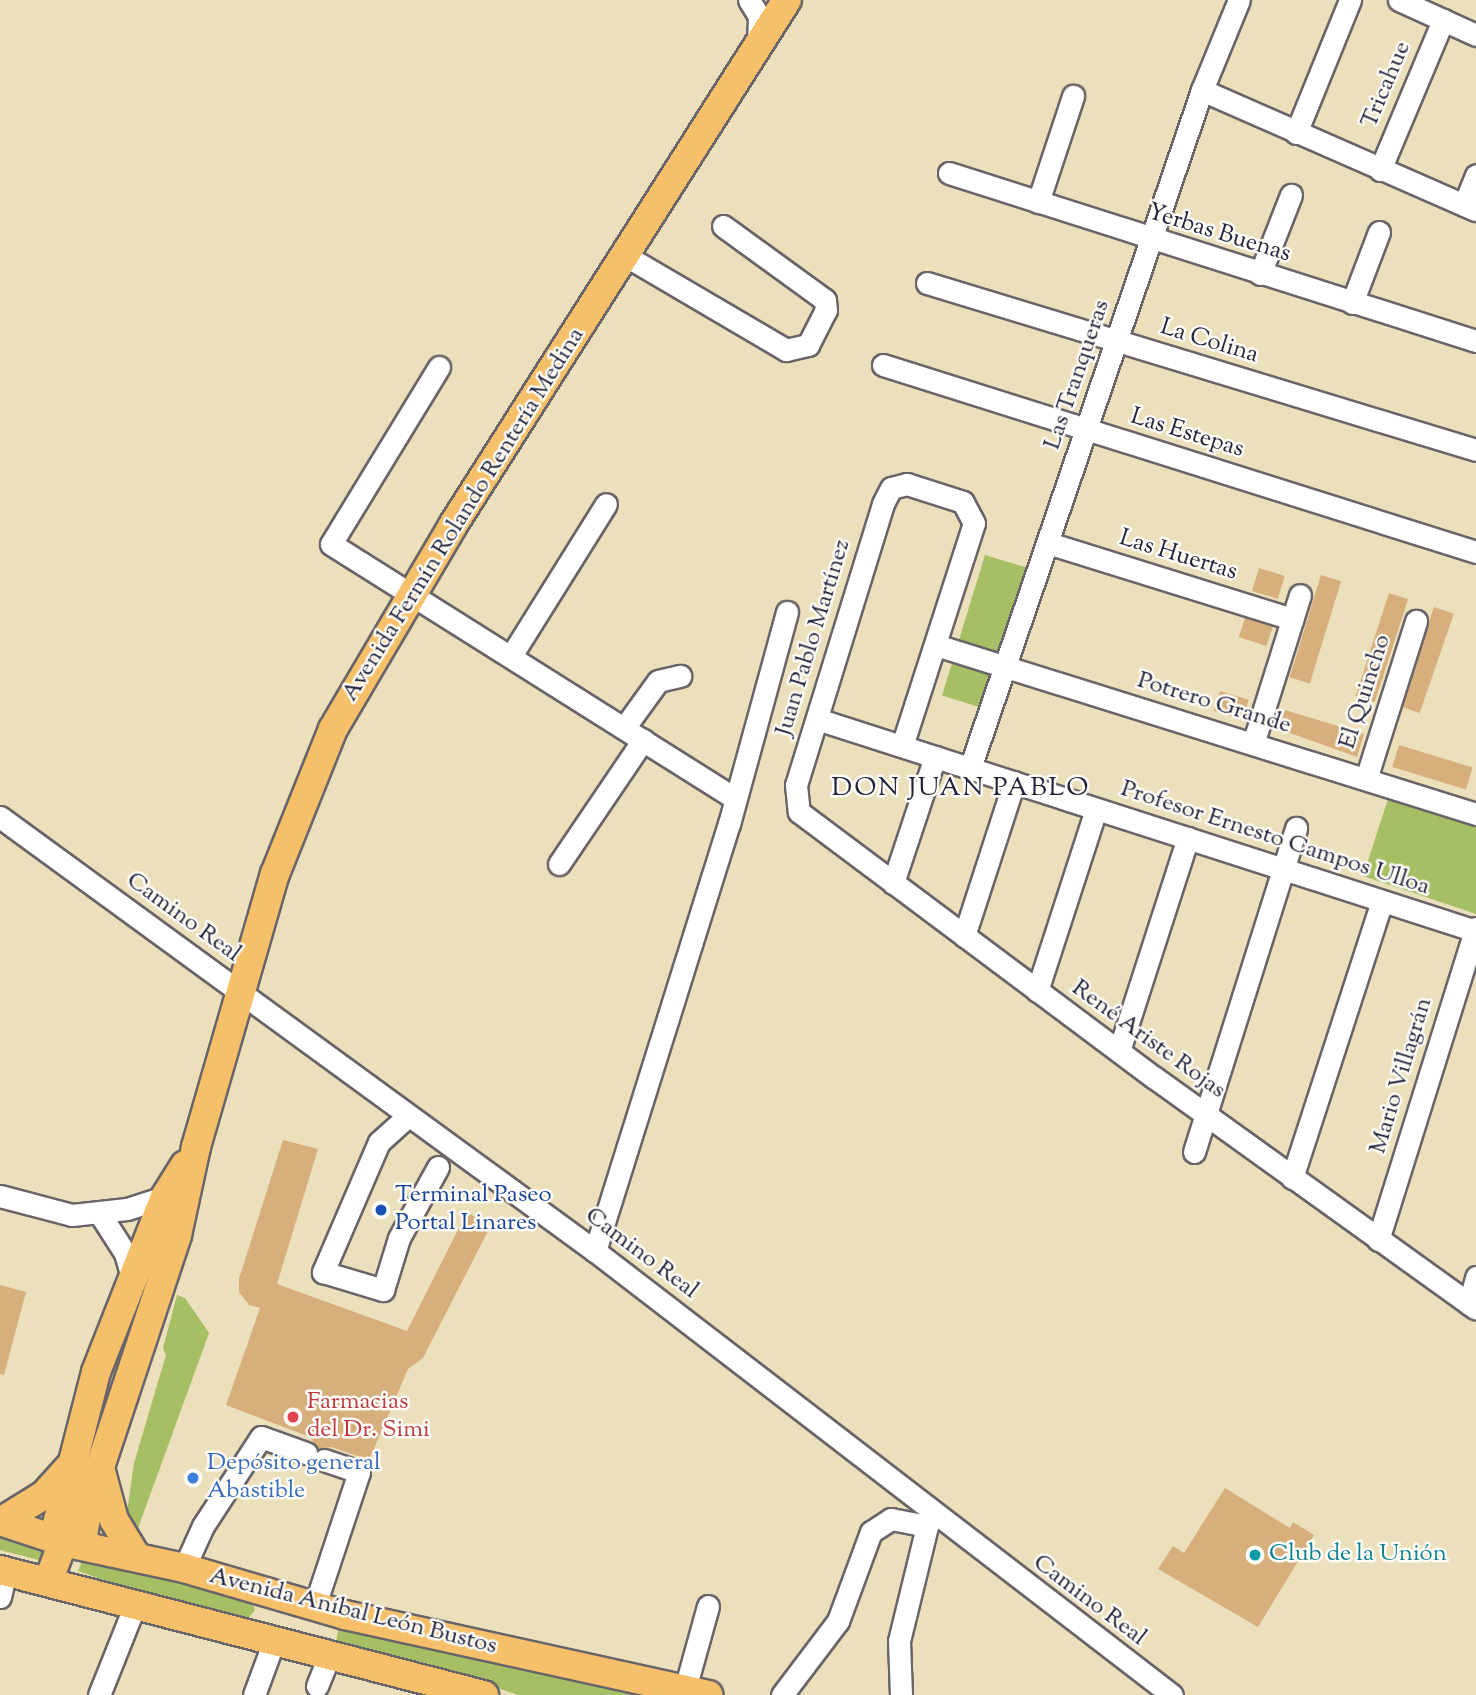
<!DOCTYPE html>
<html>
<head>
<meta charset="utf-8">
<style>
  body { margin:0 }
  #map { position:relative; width:1476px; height:1695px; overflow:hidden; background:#ecdfbc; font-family:"Sorts Mill Goudy",serif }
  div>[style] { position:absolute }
  .green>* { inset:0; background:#a7bf64; transform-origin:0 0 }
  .building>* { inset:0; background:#d6af7c; transform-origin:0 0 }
  .roads { filter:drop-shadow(2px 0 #696468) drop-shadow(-2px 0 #696468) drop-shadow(0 2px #696468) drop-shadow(0 -2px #696468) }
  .minor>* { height:21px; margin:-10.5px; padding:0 10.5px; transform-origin:10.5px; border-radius:10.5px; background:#fff }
  .major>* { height:28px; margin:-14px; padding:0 14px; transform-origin:14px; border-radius:14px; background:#f6c06b }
  .dots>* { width:19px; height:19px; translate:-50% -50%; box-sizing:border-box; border:4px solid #fdfcf7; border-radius:50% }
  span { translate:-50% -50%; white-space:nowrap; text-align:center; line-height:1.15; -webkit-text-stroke:5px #fdfcf7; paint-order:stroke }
  .street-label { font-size:24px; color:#22223b }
  .transit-label { font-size:24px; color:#164399 }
  .left { translate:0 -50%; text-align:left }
  .health-label { font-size:24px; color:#be3a42 }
  .shop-label { font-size:24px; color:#366cbe }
  .culture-label { font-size:24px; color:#0d838f }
  .neighbourhood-label { font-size:26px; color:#22223b; letter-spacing:2px }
</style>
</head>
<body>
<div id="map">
  <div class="green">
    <i style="left:985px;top:555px;width:44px;height:147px;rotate:17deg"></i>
    <i style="clip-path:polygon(1389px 796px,1476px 822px,1476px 914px,1363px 876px)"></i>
    <i style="clip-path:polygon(177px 1295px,185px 1298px,209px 1333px,137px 1531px,126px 1519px,134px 1463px,166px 1355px,163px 1348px)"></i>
    <i style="clip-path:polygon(0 1530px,47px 1542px,48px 1556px,39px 1560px,0 1550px)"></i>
    <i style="clip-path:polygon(85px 1554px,239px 1596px,252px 1602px,255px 1610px,246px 1621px,118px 1585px,78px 1571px)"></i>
    <i style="clip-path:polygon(339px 1627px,466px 1658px,497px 1659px,640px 1695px,518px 1695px,430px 1664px,336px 1641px)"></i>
  </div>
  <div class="building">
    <i style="left:1259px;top:568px;width:27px;height:24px;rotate:17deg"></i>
    <i style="left:1321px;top:575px;width:21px;height:107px;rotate:17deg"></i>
    <i style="left:1389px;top:593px;width:20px;height:108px;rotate:18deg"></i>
    <i style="left:1434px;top:607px;width:21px;height:105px;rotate:19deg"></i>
    <i style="left:1245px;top:618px;width:29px;height:20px;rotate:18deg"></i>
    <i style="left:1220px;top:691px;width:30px;height:21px;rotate:17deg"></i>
    <i style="clip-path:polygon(1285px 710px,1364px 734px,1357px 757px,1279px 729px)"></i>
    <i style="left:1399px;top:745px;width:77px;height:23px;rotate:17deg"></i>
    <i style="clip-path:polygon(283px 1140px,318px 1149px,277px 1284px,407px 1331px,467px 1212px,490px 1227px,423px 1358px,408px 1369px,369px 1460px,331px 1447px,318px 1449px,310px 1437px,226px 1405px,260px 1308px,249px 1305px,239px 1292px,239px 1279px)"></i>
    <i style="clip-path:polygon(0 1285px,26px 1292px,4px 1375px,0 1374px)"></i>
    <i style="clip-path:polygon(1225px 1488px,1290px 1528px,1293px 1522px,1314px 1535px,1258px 1627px,1158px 1569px,1173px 1546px,1184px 1553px)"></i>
  </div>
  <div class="roads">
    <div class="minor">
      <i style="left:749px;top:0;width:19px;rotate:58deg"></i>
      <i style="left:759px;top:16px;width:28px;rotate:92deg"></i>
      <i style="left:1399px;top:0;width:85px;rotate:24.4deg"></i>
      <i style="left:1202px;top:90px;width:299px;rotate:23.7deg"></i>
      <i style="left:1296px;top:133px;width:144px;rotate:-67.9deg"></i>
      <i style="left:1380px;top:170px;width:163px;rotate:-67.2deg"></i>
      <i style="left:949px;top:173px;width:553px;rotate:17.68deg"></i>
      <i style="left:1038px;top:202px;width:112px;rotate:-71.7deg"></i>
      <i style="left:1464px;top:205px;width:32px;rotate:-68deg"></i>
      <i style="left:626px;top:256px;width:186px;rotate:30.4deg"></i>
      <i style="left:786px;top:350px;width:23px;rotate:-13deg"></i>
      <i style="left:808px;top:345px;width:39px;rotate:-63deg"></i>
      <i style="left:826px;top:310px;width:10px;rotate:-96deg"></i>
      <i style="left:825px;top:300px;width:126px;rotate:-144deg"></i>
      <i style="left:1260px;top:274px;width:85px;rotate:-68.6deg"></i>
      <i style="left:927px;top:283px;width:574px;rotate:16.92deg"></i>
      <i style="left:1352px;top:303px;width:76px;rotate:-69.2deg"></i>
      <i style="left:883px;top:365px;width:622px;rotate:17.5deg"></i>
      <i style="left:439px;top:367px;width:207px;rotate:121.4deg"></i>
      <i style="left:331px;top:544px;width:475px;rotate:32.2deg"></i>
      <i style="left:1048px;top:543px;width:256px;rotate:17.3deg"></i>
      <i style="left:936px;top:645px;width:566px;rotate:17.38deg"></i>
      <i style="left:511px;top:656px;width:179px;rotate:-58deg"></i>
      <i style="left:817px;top:719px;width:692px;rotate:17.83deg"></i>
      <i style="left:624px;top:728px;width:58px;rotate:-54.1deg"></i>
      <i style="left:658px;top:681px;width:23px;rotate:-13deg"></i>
      <i style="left:1253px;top:744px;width:156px;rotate:-72.5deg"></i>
      <i style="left:902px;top:746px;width:234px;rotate:-72.1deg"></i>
      <i style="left:974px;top:523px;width:24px;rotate:-118deg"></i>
      <i style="left:963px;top:502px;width:59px;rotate:-162.2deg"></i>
      <i style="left:907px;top:484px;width:16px;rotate:166deg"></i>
      <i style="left:891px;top:488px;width:18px;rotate:117deg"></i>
      <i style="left:883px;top:504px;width:294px;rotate:107.2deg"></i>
      <i style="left:796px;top:785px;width:27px;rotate:84deg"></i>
      <i style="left:799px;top:812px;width:444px;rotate:36.8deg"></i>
      <i style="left:1155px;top:1078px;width:395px;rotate:35.7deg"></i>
      <i style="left:970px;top:768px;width:717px;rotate:-71.11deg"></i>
      <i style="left:1202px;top:90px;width:97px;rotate:-67.7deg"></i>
      <i style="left:1366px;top:779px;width:166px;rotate:-72.4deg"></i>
      <i style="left:0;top:817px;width:736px;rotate:36.11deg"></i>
      <i style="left:595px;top:1251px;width:728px;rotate:37.58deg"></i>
      <i style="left:559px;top:864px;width:150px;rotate:-55.9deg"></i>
      <i style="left:893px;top:883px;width:133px;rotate:-71.6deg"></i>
      <i style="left:964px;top:936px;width:162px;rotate:-72deg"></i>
      <i style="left:1037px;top:991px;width:191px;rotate:-72deg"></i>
      <i style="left:1119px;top:1051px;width:224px;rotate:-72.1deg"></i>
      <i style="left:408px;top:1116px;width:39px;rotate:138deg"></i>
      <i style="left:379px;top:1142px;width:142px;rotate:113.3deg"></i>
      <i style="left:323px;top:1272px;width:63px;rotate:16.7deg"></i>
      <i style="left:383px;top:1290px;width:54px;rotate:-72.9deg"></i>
      <i style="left:399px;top:1238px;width:81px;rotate:-61.2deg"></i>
      <i style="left:1194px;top:1152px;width:340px;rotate:-72.5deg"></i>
      <i style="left:1292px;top:1178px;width:291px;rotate:-72deg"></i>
      <i style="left:0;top:1196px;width:74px;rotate:14.8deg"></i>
      <i style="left:72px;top:1215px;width:55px;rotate:-6.2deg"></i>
      <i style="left:127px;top:1209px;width:40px;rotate:-18deg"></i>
      <i style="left:100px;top:1214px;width:46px;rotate:57.3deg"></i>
      <i style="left:125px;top:1253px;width:25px;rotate:74deg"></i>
      <i style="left:1378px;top:1240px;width:327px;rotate:-72.6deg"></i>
      <i style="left:595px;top:1251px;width:448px;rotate:-72.6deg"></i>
      <i style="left:729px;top:824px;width:220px;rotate:-74.7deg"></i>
      <i style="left:1469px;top:1304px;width:28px;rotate:-75deg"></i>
      <i style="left:184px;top:1568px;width:46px;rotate:-65.7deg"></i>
      <i style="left:203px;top:1526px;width:106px;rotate:-56.9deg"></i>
      <i style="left:261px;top:1437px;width:48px;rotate:19.6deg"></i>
      <i style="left:0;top:1597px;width:27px;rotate:-77deg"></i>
      <i style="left:315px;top:1605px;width:140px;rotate:-71.7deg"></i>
      <i style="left:359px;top:1472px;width:37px;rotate:-161deg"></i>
      <i style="left:317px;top:1686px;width:35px;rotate:-68deg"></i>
      <i style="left:685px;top:1689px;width:86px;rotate:-74.5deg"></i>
      <i style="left:99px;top:1695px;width:97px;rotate:-68.2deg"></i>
      <i style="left:254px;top:1695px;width:58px;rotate:-69.7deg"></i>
      <i style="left:782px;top:1695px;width:93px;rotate:-52.9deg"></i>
      <i style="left:838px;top:1621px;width:95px;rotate:-69.7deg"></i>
      <i style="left:871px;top:1532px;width:24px;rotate:-33deg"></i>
      <i style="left:891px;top:1519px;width:37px;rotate:11deg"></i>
      <i style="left:901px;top:1695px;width:54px;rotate:-92.1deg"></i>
      <i style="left:899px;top:1641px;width:131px;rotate:-76.3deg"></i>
    </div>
    <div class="major">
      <i style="left:100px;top:1468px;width:54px;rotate:74.9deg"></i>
      <i style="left:114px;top:1520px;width:42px;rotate:58.6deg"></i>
      <i style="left:0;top:1521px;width:66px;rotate:18.4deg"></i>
      <i style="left:63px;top:1542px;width:124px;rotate:12.1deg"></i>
      <i style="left:184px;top:1568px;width:168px;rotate:16.3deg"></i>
      <i style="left:345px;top:1615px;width:372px;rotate:12.4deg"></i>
      <i style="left:2px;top:1521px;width:49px;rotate:-31.8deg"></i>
      <i style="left:44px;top:1495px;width:39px;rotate:-48deg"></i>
      <i style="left:63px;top:1542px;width:22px;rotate:-22deg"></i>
      <i style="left:83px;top:1534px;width:41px;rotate:-78.7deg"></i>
      <i style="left:91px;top:1494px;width:273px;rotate:-71.6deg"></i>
      <i style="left:177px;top:1235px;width:90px;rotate:-77.8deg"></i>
      <i style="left:196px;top:1147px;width:284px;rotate:-73.9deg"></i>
      <i style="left:275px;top:874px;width:156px;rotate:-68.2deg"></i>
      <i style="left:333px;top:729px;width:237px;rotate:-59.5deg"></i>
      <i style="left:453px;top:525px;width:622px;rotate:-57.54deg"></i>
      <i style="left:0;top:1570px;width:500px;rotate:14.5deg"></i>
      <i style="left:48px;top:1582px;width:43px;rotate:-69.4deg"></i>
      <i style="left:63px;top:1542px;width:16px;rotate:-117deg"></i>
      <i style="left:56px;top:1528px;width:161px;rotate:-75.6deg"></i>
      <i style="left:96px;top:1372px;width:188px;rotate:-68.5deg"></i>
      <i style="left:165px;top:1197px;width:38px;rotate:-58deg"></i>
    </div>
  </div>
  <div class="dots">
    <i style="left:381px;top:1210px;background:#1a4fb4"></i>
    <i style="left:293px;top:1417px;background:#e0444e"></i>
    <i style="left:193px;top:1478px;background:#3f7fe0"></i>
    <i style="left:1255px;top:1555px;background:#0f9aa8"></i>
  </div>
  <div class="street-label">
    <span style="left:1387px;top:85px;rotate:-67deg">Tricahue</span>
    <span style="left:1219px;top:234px;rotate:17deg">Yerbas Buenas</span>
    <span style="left:1209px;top:342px;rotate:17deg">La Colina</span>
    <span style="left:1078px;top:375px;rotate:-71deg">Las Tranqueras</span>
    <span style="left:1187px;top:434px;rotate:17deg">Las Estepas</span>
    <span style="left:464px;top:515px;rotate:-58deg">Avenida Fermín Rolando Rentería Medina</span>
    <span style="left:1178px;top:556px;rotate:17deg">Las Huertas</span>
    <span style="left:814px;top:638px;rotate:-73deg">Juan Pablo Martínez</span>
    <span style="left:1366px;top:692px;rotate:-72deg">El Quincho</span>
    <span style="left:1214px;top:704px;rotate:17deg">Potrero Grande</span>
    <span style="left:1275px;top:839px;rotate:18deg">Profesor Ernesto Campos Ulloa</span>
    <span style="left:183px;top:918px;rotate:36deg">Camino Real</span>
    <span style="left:1148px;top:1040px;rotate:36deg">René Ariste Rojas</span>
    <span style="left:1402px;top:1076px;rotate:-73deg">Mario Villagrán</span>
    <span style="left:641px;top:1254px;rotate:37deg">Camino Real</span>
    <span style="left:1089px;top:1601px;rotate:37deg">Camino Real</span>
    <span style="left:353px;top:1612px;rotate:14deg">Avenida Aníbal León Bustos</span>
  </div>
  <div class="transit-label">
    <span class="left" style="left:395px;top:1210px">Terminal Paseo<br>Portal Linares</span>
  </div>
  <div class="health-label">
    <span class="left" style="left:307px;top:1417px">Farmacias<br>del Dr. Simi</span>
  </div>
  <div class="shop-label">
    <span class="left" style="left:207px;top:1478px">Depósito general<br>Abastible</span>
  </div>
  <div class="culture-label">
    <span class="left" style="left:1269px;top:1555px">Club de la Unión</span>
  </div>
  <div class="neighbourhood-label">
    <span style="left:961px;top:789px">DON JUAN PABLO</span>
  </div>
</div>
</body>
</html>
